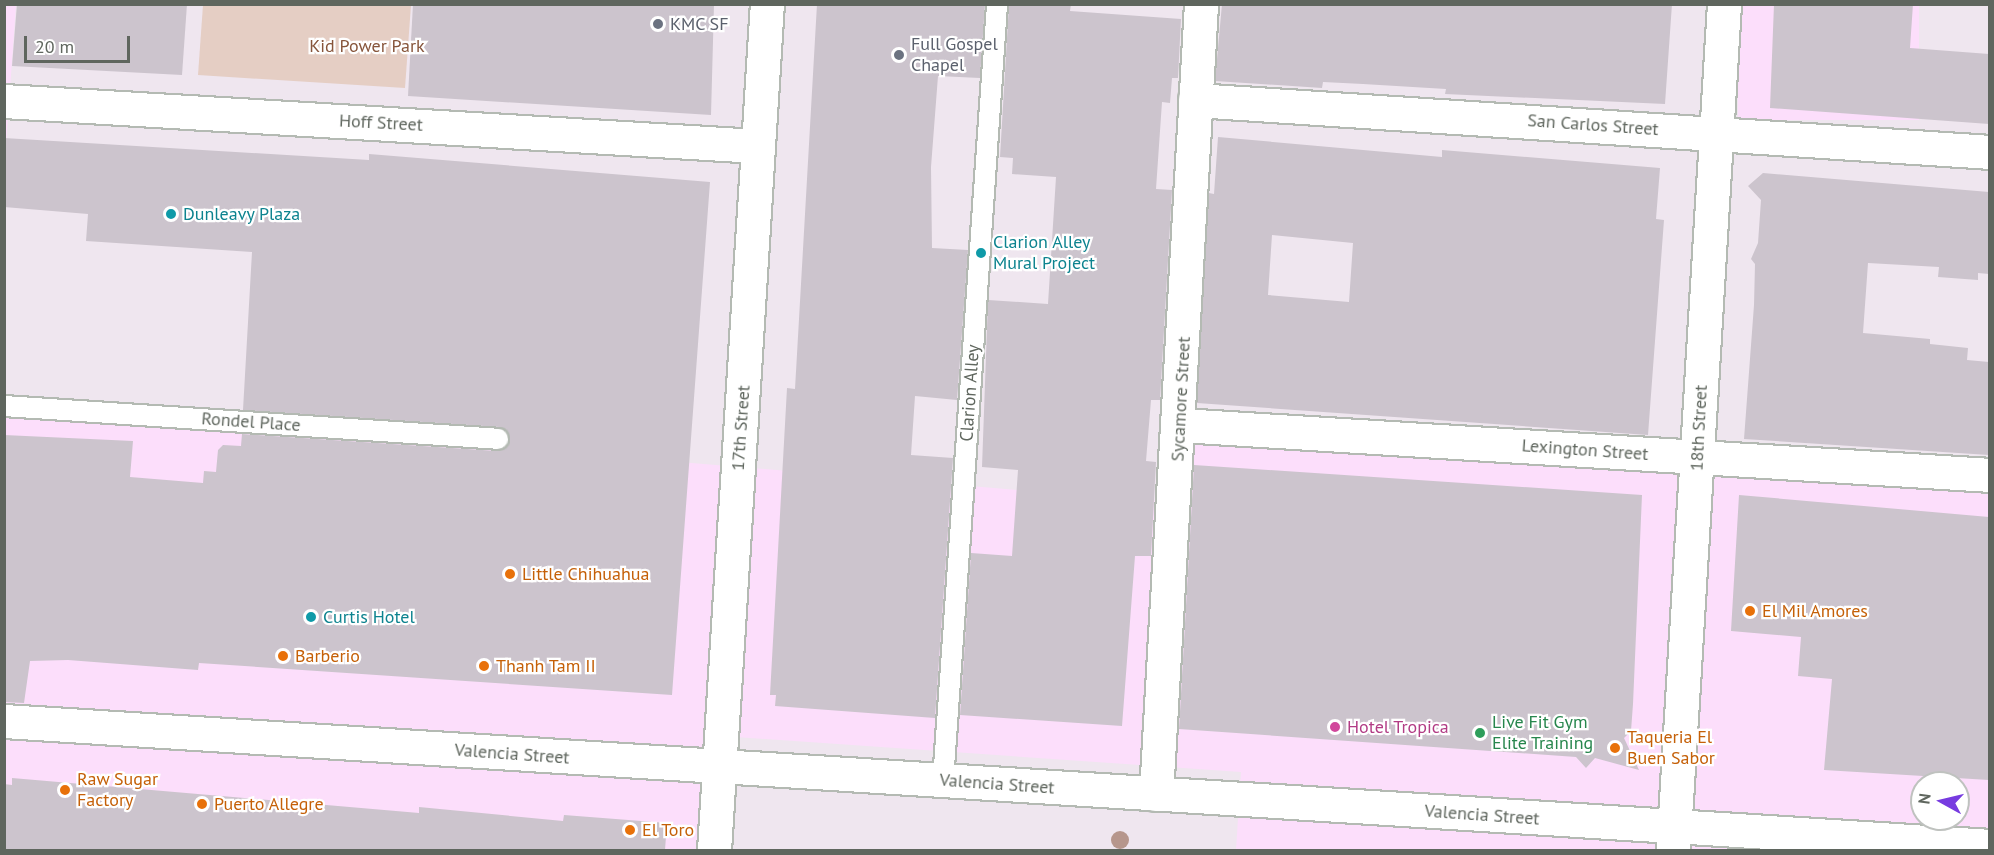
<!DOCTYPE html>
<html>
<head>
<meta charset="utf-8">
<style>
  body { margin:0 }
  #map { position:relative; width:1994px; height:855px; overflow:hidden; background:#efe6ef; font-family:"PT Sans",sans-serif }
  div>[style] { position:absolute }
  .commercial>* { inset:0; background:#fcdefb; transform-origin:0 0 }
  .green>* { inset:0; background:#e5cec4 }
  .building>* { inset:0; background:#ccc4cd }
  .roads { filter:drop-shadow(2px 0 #b4bab3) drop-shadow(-2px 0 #b4bab3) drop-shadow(0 2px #b4bab3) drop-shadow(0 -2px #b4bab3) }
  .lane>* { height:20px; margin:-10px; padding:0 10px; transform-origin:10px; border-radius:10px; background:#fff }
  .street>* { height:33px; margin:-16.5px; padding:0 16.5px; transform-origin:16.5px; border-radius:16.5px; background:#fff }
  .secondary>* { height:33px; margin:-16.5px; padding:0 16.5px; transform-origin:16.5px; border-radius:16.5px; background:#fff }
  .trees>* { width:18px; height:18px; margin:-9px; border-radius:50%; background:#b6968c }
  .dots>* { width:16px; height:16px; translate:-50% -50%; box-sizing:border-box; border:3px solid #fff; border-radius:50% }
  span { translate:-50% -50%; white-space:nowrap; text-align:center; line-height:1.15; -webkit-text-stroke:4.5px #fff; paint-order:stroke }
  .worship-label { font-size:18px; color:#5b616d }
  .left { translate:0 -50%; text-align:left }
  .park-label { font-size:18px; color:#87553b }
  .street-label { font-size:18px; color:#5f665e }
  .culture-label { font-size:18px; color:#0d838f }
  .food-label { font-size:18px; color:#c56008 }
  .leisure-label { font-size:18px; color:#27864d }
  .hotel-label { font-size:18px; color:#b23c85 }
  .frame { position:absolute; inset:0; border:6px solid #5f665e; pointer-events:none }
  .north { position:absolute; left:1910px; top:771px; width:60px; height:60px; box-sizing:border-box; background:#fff; border:2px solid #bfc2bf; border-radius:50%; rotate:278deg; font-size:16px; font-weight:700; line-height:24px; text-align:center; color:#5f665e }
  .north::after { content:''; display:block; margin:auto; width:21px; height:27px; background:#773be0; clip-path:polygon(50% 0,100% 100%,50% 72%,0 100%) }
  .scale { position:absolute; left:24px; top:36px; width:106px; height:27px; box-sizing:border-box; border:3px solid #5f665e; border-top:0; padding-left:8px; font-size:18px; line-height:21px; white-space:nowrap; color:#5f665e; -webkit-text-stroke:4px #fff; paint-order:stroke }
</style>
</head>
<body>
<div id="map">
  <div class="commercial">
    <i style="clip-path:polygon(5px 5px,16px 5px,5px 159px)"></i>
    <i style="left:1738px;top:5px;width:181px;height:115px"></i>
    <i style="clip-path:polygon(evenodd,4px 406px,1174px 503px,1180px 425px,1989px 484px,1989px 850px,1236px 850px,1241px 772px,706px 735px,696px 850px,5px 850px,4px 406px,1922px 783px,1958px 783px,1958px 819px,1922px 819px,1922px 783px)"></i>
  </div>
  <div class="green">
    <i style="clip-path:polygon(203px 5px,411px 5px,405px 88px,198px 75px)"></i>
  </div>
  <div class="building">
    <i style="clip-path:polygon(17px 4px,187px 4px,182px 75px,12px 66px)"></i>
    <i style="clip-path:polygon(413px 4px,714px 4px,711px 115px,408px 96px)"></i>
    <i style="clip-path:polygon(817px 4px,985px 4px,980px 78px,938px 76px,931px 167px,932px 248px,968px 250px,957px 400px,915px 396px,911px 455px,953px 458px,935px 718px,775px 706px,776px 695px,770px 695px,787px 388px,795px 389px)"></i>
    <i style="clip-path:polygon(1009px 4px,1071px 4px,1070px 11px,1181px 19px,1178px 78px,1172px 78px,1170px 103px,1162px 102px,1156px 189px,1172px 190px,1160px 400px,1151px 400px,1146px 461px,1156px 462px,1151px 556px,1135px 556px,1122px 726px,960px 715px,971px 553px,1012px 556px,1018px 470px,982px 467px,988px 300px,1048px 304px,1056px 177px,1012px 174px,1013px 158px,1000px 157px)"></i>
    <i style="clip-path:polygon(1222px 4px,1672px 4px,1665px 104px,1445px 94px,1446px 89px,1363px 84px,1323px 82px,1322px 88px,1215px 81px)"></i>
    <i style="clip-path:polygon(1774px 4px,1913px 4px,1910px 48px,1989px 54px,1989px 124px,1770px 108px)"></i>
    <i style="clip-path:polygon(evenodd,1218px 137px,1442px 157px,1442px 150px,1660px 168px,1656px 219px,1664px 220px,1648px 435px,1197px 403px,1209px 193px,1214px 194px,1218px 137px,1272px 235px,1353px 243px,1349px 302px,1268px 295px,1272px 235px)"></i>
    <i style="clip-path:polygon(4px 138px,369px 160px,369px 154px,710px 182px,672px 695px,199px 663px,198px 670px,68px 660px,30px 661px,24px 703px,4px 702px,4px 435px,133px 441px,130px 477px,203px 483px,204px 471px,216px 472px,218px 450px,223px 445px,241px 446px,242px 434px,497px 451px,510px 439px,499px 427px,243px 410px,252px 252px,86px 241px,88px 214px,4px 207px)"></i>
    <i style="clip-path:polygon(1763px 173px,1989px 192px,1989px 274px,1978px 273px,1978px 280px,1938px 277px,1939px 267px,1868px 263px,1863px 333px,1930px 339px,1930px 344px,1968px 348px,1967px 360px,1989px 362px,1989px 455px,1744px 439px,1754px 305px,1755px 264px,1751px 259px,1758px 243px,1761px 200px,1748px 186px)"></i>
    <i style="clip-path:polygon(1194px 465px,1642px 495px,1633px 704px,1631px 731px,1624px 738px,1639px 770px,1595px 758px,1586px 768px,1576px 757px,1179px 729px)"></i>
    <i style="clip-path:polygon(1739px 495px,1989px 517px,1989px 780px,1824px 770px,1832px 679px,1798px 676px,1801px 637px,1731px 631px)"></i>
    <i style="clip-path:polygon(12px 778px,419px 813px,419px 807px,563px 821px,564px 815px,667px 823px,665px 850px,4px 850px,4px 784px,12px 785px)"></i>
  </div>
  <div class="roads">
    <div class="lane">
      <i style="left:4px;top:406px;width:495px;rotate:3.8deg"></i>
      <i style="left:943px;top:781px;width:779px;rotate:-86.02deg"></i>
    </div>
    <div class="street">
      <i style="left:1195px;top:100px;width:797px;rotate:3.74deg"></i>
      <i style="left:4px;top:101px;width:755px;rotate:3.42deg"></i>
      <i style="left:1180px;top:425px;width:812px;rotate:3.53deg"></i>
      <i style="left:1156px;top:794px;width:791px;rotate:-86.74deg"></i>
    </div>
    <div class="secondary">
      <i style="left:4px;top:721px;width:1990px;rotate:3.6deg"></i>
      <i style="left:714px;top:850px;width:848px;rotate:-86.42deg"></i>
      <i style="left:1673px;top:850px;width:848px;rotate:-86.55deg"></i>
    </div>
  </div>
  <div class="trees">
    <i style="left:1120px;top:840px"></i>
  </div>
  <div class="dots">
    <i style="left:658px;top:24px;background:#6b7280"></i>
    <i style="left:899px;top:55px;background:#6b7280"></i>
    <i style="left:171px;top:214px;background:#0f9aa8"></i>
    <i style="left:981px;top:253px;background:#0f9aa8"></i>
    <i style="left:510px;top:574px;background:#e8710a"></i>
    <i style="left:1750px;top:611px;background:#e8710a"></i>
    <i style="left:311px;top:617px;background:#0f9aa8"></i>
    <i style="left:283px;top:656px;background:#e8710a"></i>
    <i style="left:484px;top:666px;background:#e8710a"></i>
    <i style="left:1335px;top:727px;background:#d1479c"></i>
    <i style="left:1480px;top:733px;background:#2e9e5b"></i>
    <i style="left:1615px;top:748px;background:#e8710a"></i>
    <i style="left:65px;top:790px;background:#e8710a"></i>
    <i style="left:202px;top:804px;background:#e8710a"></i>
    <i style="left:630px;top:830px;background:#e8710a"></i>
  </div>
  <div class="worship-label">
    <span class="left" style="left:670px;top:24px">KMC SF</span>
    <span class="left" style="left:911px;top:55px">Full Gospel<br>Chapel</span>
  </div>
  <div class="park-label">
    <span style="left:367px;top:46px">Kid Power Park</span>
  </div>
  <div class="street-label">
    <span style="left:381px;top:123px;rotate:3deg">Hoff Street</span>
    <span style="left:1593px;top:125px;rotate:4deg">San Carlos Street</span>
    <span style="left:970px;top:393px;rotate:-86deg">Clarion Alley</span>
    <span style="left:1181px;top:399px;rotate:-87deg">Sycamore Street</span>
    <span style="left:251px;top:422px;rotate:4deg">Rondel Place</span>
    <span style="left:741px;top:428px;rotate:-86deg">17th Street</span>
    <span style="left:1699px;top:428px;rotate:-87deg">18th Street</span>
    <span style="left:1585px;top:450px;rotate:4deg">Lexington Street</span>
    <span style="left:512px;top:754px;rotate:4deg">Valencia Street</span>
    <span style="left:997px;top:784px;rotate:4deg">Valencia Street</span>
    <span style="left:1482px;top:815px;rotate:4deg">Valencia Street</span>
  </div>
  <div class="culture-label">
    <span class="left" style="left:183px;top:214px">Dunleavy Plaza</span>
    <span class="left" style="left:993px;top:253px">Clarion Alley<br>Mural Project</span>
    <span class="left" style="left:323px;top:617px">Curtis Hotel</span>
  </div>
  <div class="food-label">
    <span class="left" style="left:522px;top:574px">Little Chihuahua</span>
    <span class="left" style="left:1762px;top:611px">El Mil Amores</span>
    <span class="left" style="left:295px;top:656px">Barberio</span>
    <span class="left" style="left:496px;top:666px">Thanh Tam II</span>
    <span class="left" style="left:1627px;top:748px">Taqueria El<br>Buen Sabor</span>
    <span class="left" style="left:77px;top:790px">Raw Sugar<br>Factory</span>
    <span class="left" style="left:214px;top:804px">Puerto Allegre</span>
    <span class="left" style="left:642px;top:830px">El Toro</span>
  </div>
  <div class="leisure-label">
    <span class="left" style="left:1492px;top:733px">Live Fit Gym<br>Elite Training</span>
  </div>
  <div class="hotel-label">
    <span class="left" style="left:1347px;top:727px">Hotel Tropica</span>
  </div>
  <div class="frame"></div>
  <div class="north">N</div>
  <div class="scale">20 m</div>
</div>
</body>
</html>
